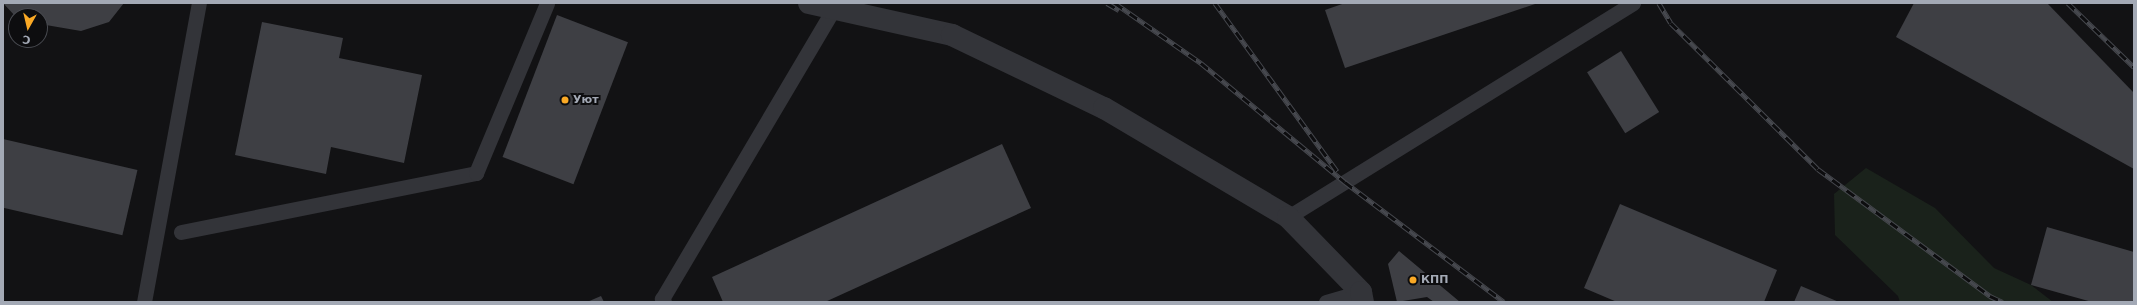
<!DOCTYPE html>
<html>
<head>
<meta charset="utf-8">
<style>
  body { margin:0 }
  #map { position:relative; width:2137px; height:305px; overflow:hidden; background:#121214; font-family:"DejaVu Sans",sans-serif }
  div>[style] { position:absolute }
  .green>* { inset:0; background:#1a221b }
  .building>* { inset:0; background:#3e3f44; transform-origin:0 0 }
  .service>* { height:15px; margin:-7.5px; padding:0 7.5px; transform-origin:7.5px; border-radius:7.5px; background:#333439 }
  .minor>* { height:22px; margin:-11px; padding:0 11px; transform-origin:11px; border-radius:11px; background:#333439 }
  .rail>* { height:4.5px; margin-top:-2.25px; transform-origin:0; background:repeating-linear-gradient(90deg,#0d0d0f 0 9px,#46484e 0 18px); box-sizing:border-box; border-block:1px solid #46484e }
  .dots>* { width:11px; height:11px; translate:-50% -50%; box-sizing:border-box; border:2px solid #0d0d0f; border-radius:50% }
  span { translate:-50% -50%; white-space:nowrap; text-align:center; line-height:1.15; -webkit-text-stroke:4px #0d0d0f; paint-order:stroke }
  .poi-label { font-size:11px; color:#a3a9b5; font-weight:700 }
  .left { translate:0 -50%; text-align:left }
  .frame { position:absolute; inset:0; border:4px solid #a3a9b5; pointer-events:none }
  .north { position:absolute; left:8px; top:8px; width:40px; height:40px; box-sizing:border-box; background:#0d0d0f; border:1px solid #494b51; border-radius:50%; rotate:188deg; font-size:11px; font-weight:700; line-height:16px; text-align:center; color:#a3a9b5 }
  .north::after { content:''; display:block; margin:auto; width:14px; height:18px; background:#faa925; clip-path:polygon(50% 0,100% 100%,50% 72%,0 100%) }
</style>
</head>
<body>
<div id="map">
  <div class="green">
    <i style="clip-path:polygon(1866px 168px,1935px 208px,1994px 268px,2031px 285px,2053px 302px,1900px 302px,1898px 296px,1835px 235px,1834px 194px)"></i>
  </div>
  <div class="building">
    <i style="clip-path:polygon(3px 3px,124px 3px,109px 22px,81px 31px,40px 24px,40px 16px,16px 17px)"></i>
    <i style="clip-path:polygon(1345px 3px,1538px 3px,1345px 68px,1325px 10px)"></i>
    <i style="clip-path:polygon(1914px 3px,2047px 3px,2134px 93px,2134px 169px,1896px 37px)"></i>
    <i style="left:557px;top:15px;width:76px;height:152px;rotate:21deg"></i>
    <i style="clip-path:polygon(262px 22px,343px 38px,339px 58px,422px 75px,404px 163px,331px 147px,326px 174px,235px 155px)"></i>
    <i style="left:1621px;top:51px;width:72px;height:40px;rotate:58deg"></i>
    <i style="left:3px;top:139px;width:138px;height:67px;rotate:13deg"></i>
    <i style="clip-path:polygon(1002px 144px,1031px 208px,825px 302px,723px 302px,712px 277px)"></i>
    <i style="clip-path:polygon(1620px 204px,1777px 270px,1764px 302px,1617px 302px,1584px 288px)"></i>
    <i style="clip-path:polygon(2047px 227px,2134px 252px,2134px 302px,2092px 302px,2031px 285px)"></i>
    <i style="clip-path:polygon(1399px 251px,1460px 302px,1434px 302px,1427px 297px,1397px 302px,1388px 264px)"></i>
    <i style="clip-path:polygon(1801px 286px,1839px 302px,1794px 302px)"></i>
    <i style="clip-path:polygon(601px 296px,604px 302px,587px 302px)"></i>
  </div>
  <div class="service">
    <i style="left:1288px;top:217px;width:406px;rotate:-31.8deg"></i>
    <i style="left:181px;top:232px;width:301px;rotate:-11.3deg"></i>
    <i style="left:476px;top:173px;width:184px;rotate:-67.3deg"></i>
    <i style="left:144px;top:302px;width:304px;rotate:-79.6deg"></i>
    <i style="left:664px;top:302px;width:4px;rotate:-124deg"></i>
    <i style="left:662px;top:299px;width:338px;rotate:-59.4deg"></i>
    <i style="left:1326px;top:302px;width:36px;rotate:-16deg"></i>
  </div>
  <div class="minor">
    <i style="left:809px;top:3px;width:147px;rotate:12.6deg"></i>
    <i style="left:952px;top:35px;width:169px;rotate:25.7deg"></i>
    <i style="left:1104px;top:108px;width:214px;rotate:30.6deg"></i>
    <i style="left:1288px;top:217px;width:105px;rotate:45.8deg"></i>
    <i style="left:1361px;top:292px;width:10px;rotate:79deg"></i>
  </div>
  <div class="rail">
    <i style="left:1107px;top:3px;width:14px;rotate:30deg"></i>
    <i style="left:1115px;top:3px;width:105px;rotate:34.9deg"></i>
    <i style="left:1201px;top:63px;width:187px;rotate:39.6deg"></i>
    <i style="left:1345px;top:182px;width:199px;rotate:37deg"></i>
    <i style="left:1215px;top:3px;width:208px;rotate:54deg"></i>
    <i style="left:1659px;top:3px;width:23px;rotate:59deg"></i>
    <i style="left:1671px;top:23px;width:207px;rotate:44.8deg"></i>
    <i style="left:1818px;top:169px;width:214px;rotate:36.4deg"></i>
    <i style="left:1990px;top:296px;width:14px;rotate:25deg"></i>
    <i style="left:2068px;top:3px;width:92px;rotate:44.1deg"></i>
  </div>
  <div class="dots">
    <i style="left:565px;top:100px;background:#faa925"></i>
    <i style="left:1413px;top:280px;background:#faa925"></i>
  </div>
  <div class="poi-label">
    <span class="left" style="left:573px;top:100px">Уют</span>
    <span class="left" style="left:1421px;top:280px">КПП</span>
  </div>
  <div class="frame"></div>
  <div class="north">С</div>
</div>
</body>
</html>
